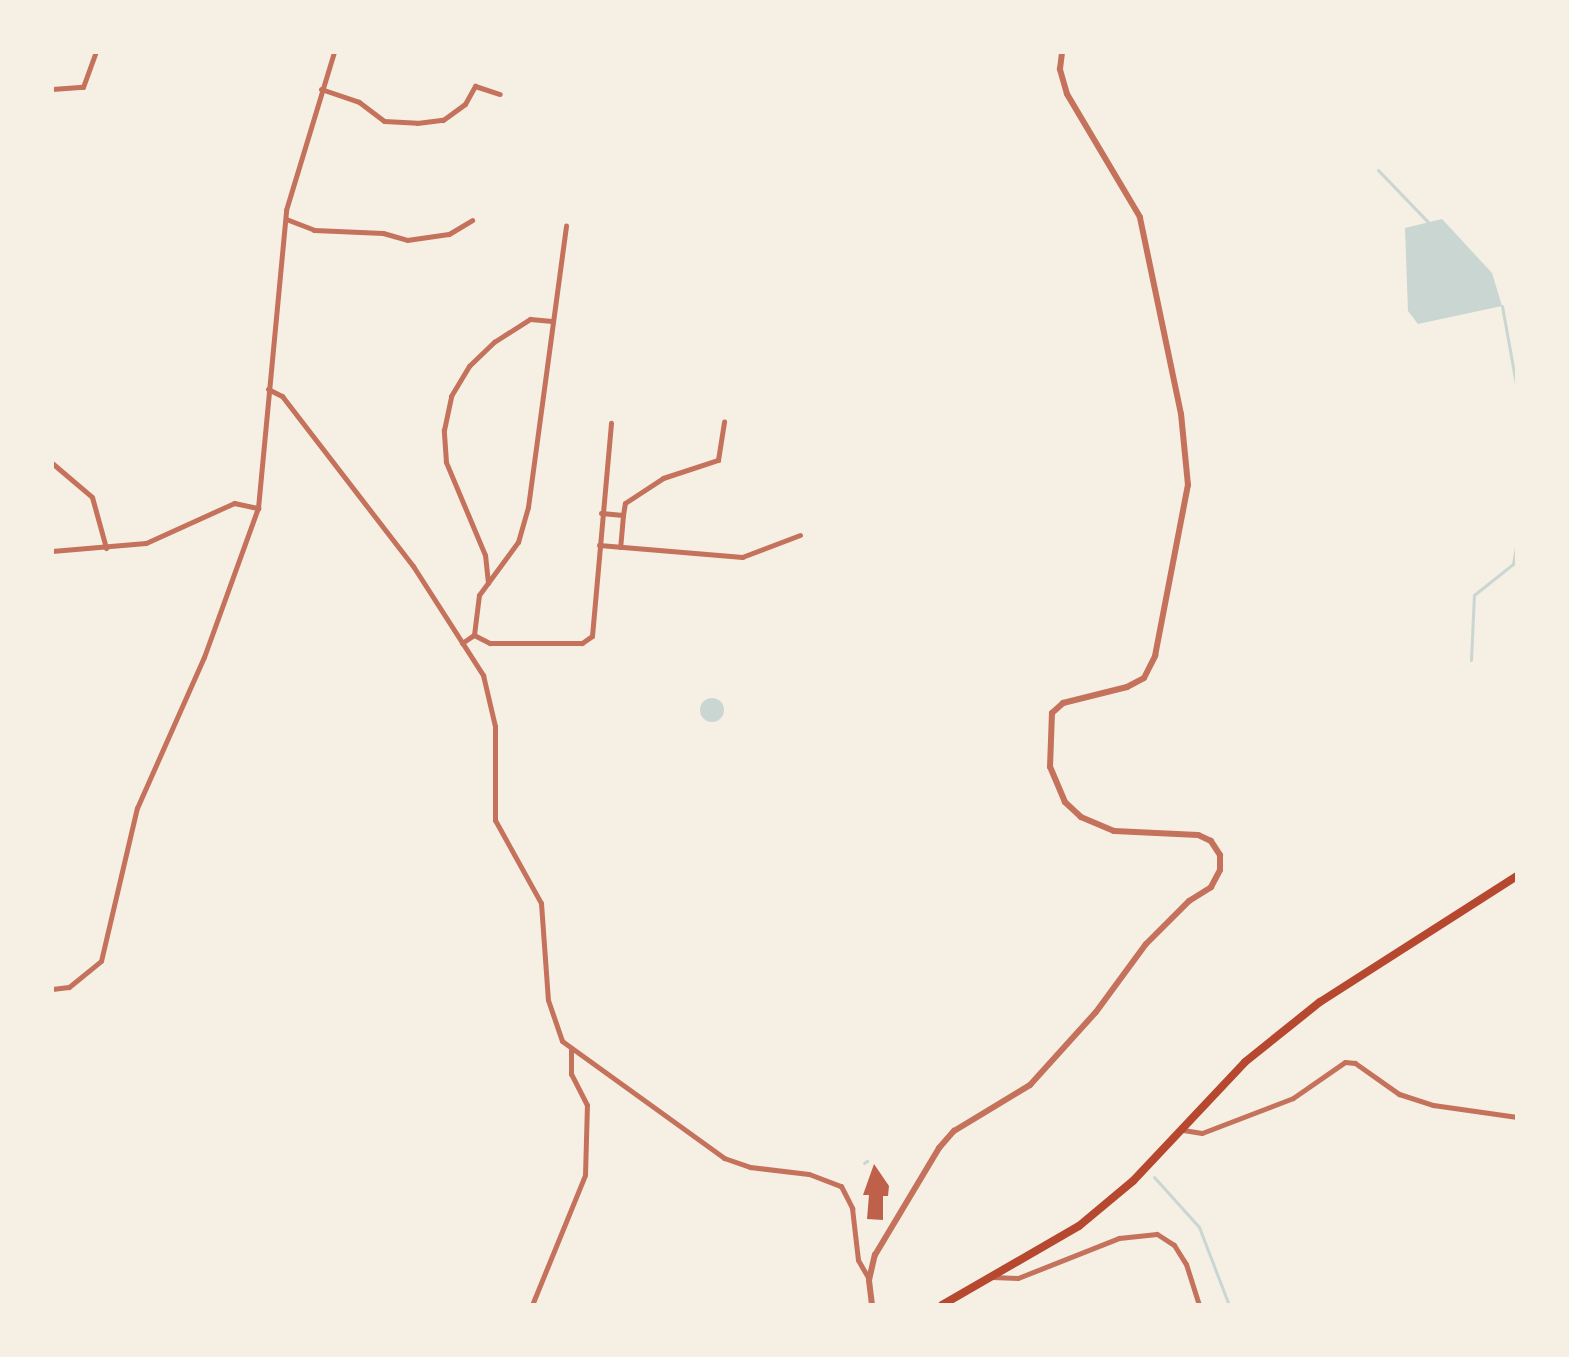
<!DOCTYPE html>
<html>
<head>
<meta charset="utf-8">
<style>
  body { margin:0 }
  #map { position:relative; width:1569px; height:1357px; overflow:hidden; background:#f6efe4; font-family:Montserrat,sans-serif }
  div>[style] { position:absolute }
  .water>* { inset:0; background:#c9d6d2 }
  .round { border-radius:50% }
  .stream>* { height:3px; margin:-1.5px; padding:0 1.5px; transform-origin:1.5px; border-radius:1.5px; background:#c9d6d2 }
  .building>* { inset:0; background:#bf614a }
  .minor>* { height:5px; margin:-2.5px; padding:0 2.5px; transform-origin:2.5px; border-radius:2.5px; background:#c5725c }
  .tertiary>* { height:6px; margin:-3px; padding:0 3px; transform-origin:3px; border-radius:3px; background:#c5725c }
  .primary>* { height:8px; margin:-4px; padding:0 4px; transform-origin:4px; border-radius:4px; background:#b5482f }
  span { translate:-50% -50%; white-space:nowrap; text-align:center; line-height:1.15; -webkit-text-stroke:8px #f6efe4; paint-order:stroke }
  .frame { position:absolute; inset:0; border:54px solid #f6efe4; pointer-events:none }
</style>
</head>
<body>
<div id="map">
  <div class="water">
    <i style="clip-path:polygon(1442px 219px,1492px 273px,1502px 306px,1418px 324px,1408px 311px,1405px 228px)"></i>
    <i class="round" style="left:700px;top:698px;width:24px;height:24px"></i>
  </div>
  <div class="stream">
    <i style="left:1378px;top:170px;width:72px;rotate:46.1deg"></i>
    <i style="left:1502px;top:306px;width:84px;rotate:79.8deg"></i>
    <i style="left:1471px;top:660px;width:65px;rotate:-87.4deg"></i>
    <i style="left:1474px;top:595px;width:50px;rotate:-38.5deg"></i>
    <i style="left:1513px;top:564px;width:23px;rotate:-80deg"></i>
    <i style="left:864px;top:1163px;width:4px;rotate:-34deg"></i>
    <i style="left:1154px;top:1177px;width:67px;rotate:48deg"></i>
    <i style="left:1199px;top:1227px;width:84px;rotate:69deg"></i>
  </div>
  <div class="building">
    <i style="clip-path:polygon(874px 1164px,889px 1186px,888px 1196px,883px 1196px,883px 1220px,867px 1219px,869px 1195px,863px 1195px)"></i>
  </div>
  <div class="minor">
    <i style="left:52px;top:89px;width:31px;rotate:-4deg"></i>
    <i style="left:83px;top:87px;width:37px;rotate:-70deg"></i>
    <i style="left:321px;top:89px;width:40px;rotate:18.9deg"></i>
    <i style="left:359px;top:102px;width:31px;rotate:37deg"></i>
    <i style="left:384px;top:121px;width:33px;rotate:3deg"></i>
    <i style="left:417px;top:123px;width:26px;rotate:-7deg"></i>
    <i style="left:443px;top:120px;width:27px;rotate:-36deg"></i>
    <i style="left:465px;top:104px;width:21px;rotate:-61deg"></i>
    <i style="left:475px;top:86px;width:26px;rotate:18deg"></i>
    <i style="left:286px;top:219px;width:30px;rotate:21deg"></i>
    <i style="left:314px;top:230px;width:69px;rotate:2.5deg"></i>
    <i style="left:383px;top:233px;width:25px;rotate:16deg"></i>
    <i style="left:407px;top:240px;width:42px;rotate:-8.1deg"></i>
    <i style="left:449px;top:234px;width:27px;rotate:-31deg"></i>
    <i style="left:268px;top:389px;width:16px;rotate:27deg"></i>
    <i style="left:282px;top:396px;width:215px;rotate:52.4deg"></i>
    <i style="left:413px;top:566px;width:130px;rotate:57.3deg"></i>
    <i style="left:483px;top:675px;width:52px;rotate:76.8deg"></i>
    <i style="left:495px;top:726px;width:94px;rotate:90deg"></i>
    <i style="left:495px;top:820px;width:95px;rotate:61deg"></i>
    <i style="left:541px;top:903px;width:97px;rotate:85.9deg"></i>
    <i style="left:548px;top:1000px;width:43px;rotate:71.1deg"></i>
    <i style="left:562px;top:1041px;width:200px;rotate:35.8deg"></i>
    <i style="left:724px;top:1158px;width:28px;rotate:19deg"></i>
    <i style="left:750px;top:1167px;width:59px;rotate:6.8deg"></i>
    <i style="left:809px;top:1174px;width:34px;rotate:21deg"></i>
    <i style="left:841px;top:1186px;width:25px;rotate:63deg"></i>
    <i style="left:852px;top:1208px;width:52px;rotate:83.4deg"></i>
    <i style="left:858px;top:1260px;width:22px;rotate:60deg"></i>
    <i style="left:52px;top:463px;width:52px;rotate:40.4deg"></i>
    <i style="left:92px;top:497px;width:53px;rotate:74.6deg"></i>
    <i style="left:601px;top:513px;width:22px;rotate:5deg"></i>
    <i style="left:623px;top:515px;width:32px;rotate:95deg"></i>
    <i style="left:623px;top:515px;width:12px;rotate:-81deg"></i>
    <i style="left:625px;top:503px;width:45px;rotate:-33.3deg"></i>
    <i style="left:663px;top:478px;width:58px;rotate:-18.1deg"></i>
    <i style="left:718px;top:460px;width:39px;rotate:-81deg"></i>
    <i style="left:599px;top:545px;width:144px;rotate:4.8deg"></i>
    <i style="left:742px;top:557px;width:62px;rotate:-20.8deg"></i>
    <i style="left:52px;top:551px;width:94px;rotate:-4.9deg"></i>
    <i style="left:146px;top:543px;width:97px;rotate:-24.4deg"></i>
    <i style="left:234px;top:503px;width:25px;rotate:12deg"></i>
    <i style="left:488px;top:583px;width:28px;rotate:-96deg"></i>
    <i style="left:485px;top:555px;width:101px;rotate:-112.8deg"></i>
    <i style="left:446px;top:462px;width:32px;rotate:-94deg"></i>
    <i style="left:444px;top:430px;width:35px;rotate:-78deg"></i>
    <i style="left:451px;top:396px;width:35px;rotate:-59deg"></i>
    <i style="left:469px;top:366px;width:35px;rotate:-44deg"></i>
    <i style="left:494px;top:342px;width:43px;rotate:-32.6deg"></i>
    <i style="left:530px;top:319px;width:22px;rotate:5deg"></i>
    <i style="left:474px;top:635px;width:40px;rotate:-82.9deg"></i>
    <i style="left:479px;top:595px;width:66px;rotate:-53.7deg"></i>
    <i style="left:518px;top:542px;width:36px;rotate:-74deg"></i>
    <i style="left:528px;top:507px;width:284px;rotate:-82.3deg"></i>
    <i style="left:462px;top:643px;width:14px;rotate:-34deg"></i>
    <i style="left:474px;top:635px;width:18px;rotate:27deg"></i>
    <i style="left:490px;top:643px;width:92px"></i>
    <i style="left:582px;top:643px;width:12px;rotate:-35deg"></i>
    <i style="left:592px;top:636px;width:214px;rotate:-84.9deg"></i>
    <i style="left:52px;top:989px;width:17px;rotate:-7deg"></i>
    <i style="left:69px;top:987px;width:41px;rotate:-39.1deg"></i>
    <i style="left:101px;top:961px;width:157px;rotate:-76.8deg"></i>
    <i style="left:137px;top:808px;width:165px;rotate:-66.1deg"></i>
    <i style="left:204px;top:657px;width:158px;rotate:-70.1deg"></i>
    <i style="left:258px;top:508px;width:299px;rotate:-84.6deg"></i>
    <i style="left:286px;top:210px;width:165px;rotate:-73.1deg"></i>
    <i style="left:1183px;top:1130px;width:19px;rotate:9deg"></i>
    <i style="left:1202px;top:1133px;width:97px;rotate:-21deg"></i>
    <i style="left:1293px;top:1098px;width:63px;rotate:-34.7deg"></i>
    <i style="left:1345px;top:1062px;width:10px;rotate:6deg"></i>
    <i style="left:1355px;top:1063px;width:54px;rotate:35.2deg"></i>
    <i style="left:1399px;top:1094px;width:36px;rotate:18deg"></i>
    <i style="left:1433px;top:1105px;width:85px;rotate:8.1deg"></i>
    <i style="left:992px;top:1277px;width:26px;rotate:2deg"></i>
    <i style="left:1018px;top:1278px;width:109px;rotate:-21.6deg"></i>
    <i style="left:1119px;top:1238px;width:38px;rotate:-6deg"></i>
    <i style="left:1157px;top:1234px;width:20px;rotate:33deg"></i>
    <i style="left:1174px;top:1245px;width:22px;rotate:58deg"></i>
    <i style="left:1186px;top:1264px;width:43px;rotate:72.4deg"></i>
    <i style="left:532px;top:1305px;width:140px;rotate:-67.8deg"></i>
    <i style="left:585px;top:1175px;width:70px;rotate:-88.4deg"></i>
    <i style="left:587px;top:1105px;width:35px;rotate:-117deg"></i>
    <i style="left:571px;top:1074px;width:24px;rotate:-90deg"></i>
  </div>
  <div class="tertiary">
    <i style="left:872px;top:1305px;width:25px;rotate:-97deg"></i>
    <i style="left:869px;top:1280px;width:26px;rotate:-77deg"></i>
    <i style="left:875px;top:1255px;width:125px;rotate:-59.1deg"></i>
    <i style="left:939px;top:1148px;width:23px;rotate:-49deg"></i>
    <i style="left:954px;top:1131px;width:89px;rotate:-31.2deg"></i>
    <i style="left:1030px;top:1085px;width:98px;rotate:-47.9deg"></i>
    <i style="left:1096px;top:1012px;width:84px;rotate:-53.7deg"></i>
    <i style="left:1146px;top:944px;width:61px;rotate:-45deg"></i>
    <i style="left:1189px;top:901px;width:26px;rotate:-32deg"></i>
    <i style="left:1211px;top:887px;width:19px;rotate:-62deg"></i>
    <i style="left:1220px;top:870px;width:15px;rotate:-90deg"></i>
    <i style="left:1220px;top:855px;width:17px;rotate:-123deg"></i>
    <i style="left:1211px;top:841px;width:14px;rotate:-155deg"></i>
    <i style="left:1198px;top:835px;width:84px;rotate:-177.3deg"></i>
    <i style="left:1114px;top:831px;width:36px;rotate:-157deg"></i>
    <i style="left:1081px;top:817px;width:22px;rotate:-137deg"></i>
    <i style="left:1065px;top:802px;width:38px;rotate:-113deg"></i>
    <i style="left:1050px;top:767px;width:54px;rotate:-87.9deg"></i>
    <i style="left:1052px;top:713px;width:15px;rotate:-42deg"></i>
    <i style="left:1063px;top:703px;width:66px;rotate:-14deg"></i>
    <i style="left:1127px;top:687px;width:19px;rotate:-28deg"></i>
    <i style="left:1144px;top:678px;width:25px;rotate:-63deg"></i>
    <i style="left:1155px;top:656px;width:174px;rotate:-79.1deg"></i>
    <i style="left:1188px;top:485px;width:71px;rotate:-95.6deg"></i>
    <i style="left:1181px;top:414px;width:201px;rotate:-101.8deg"></i>
    <i style="left:1140px;top:217px;width:143px;rotate:-120.7deg"></i>
    <i style="left:1067px;top:94px;width:26px;rotate:-106deg"></i>
    <i style="left:1060px;top:69px;width:17px;rotate:-83deg"></i>
  </div>
  <div class="primary">
    <i style="left:942px;top:1305px;width:158px;rotate:-30deg"></i>
    <i style="left:1079px;top:1226px;width:70px;rotate:-39.8deg"></i>
    <i style="left:1133px;top:1181px;width:163px;rotate:-46.7deg"></i>
    <i style="left:1245px;top:1062px;width:96px;rotate:-38.7deg"></i>
    <i style="left:1320px;top:1002px;width:234px;rotate:-32.6deg"></i>
  </div>
  <div class="frame"></div>
</div>
</body>
</html>
